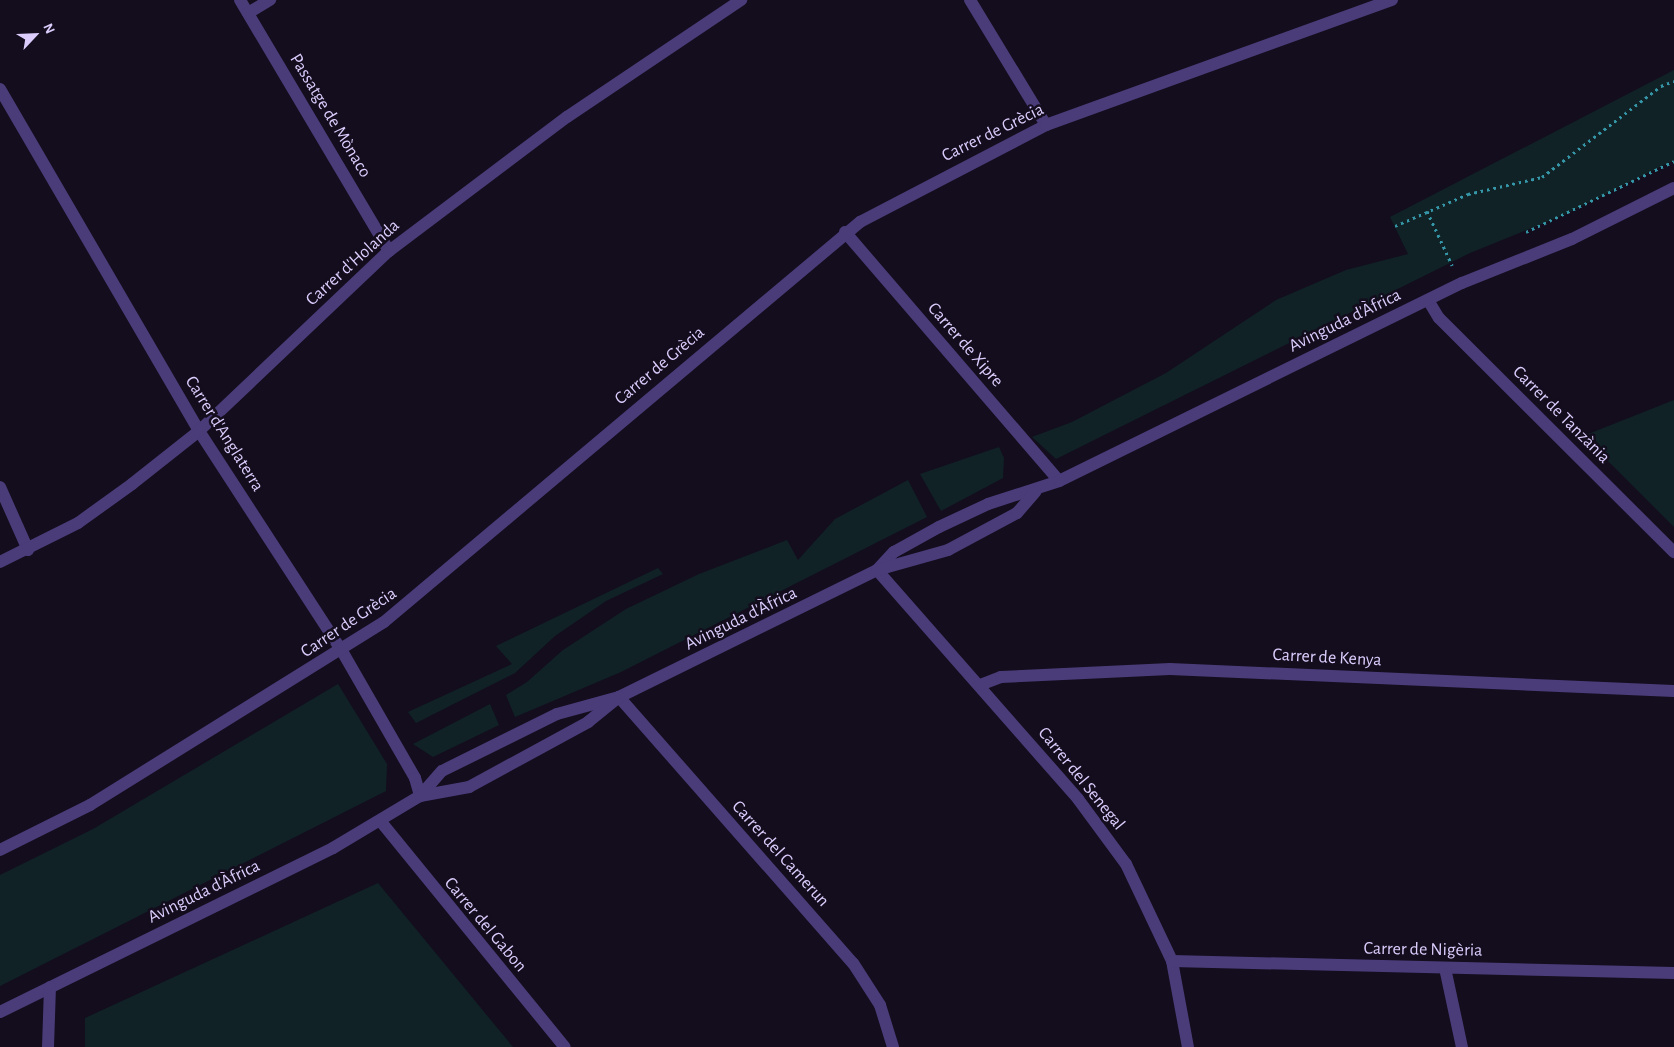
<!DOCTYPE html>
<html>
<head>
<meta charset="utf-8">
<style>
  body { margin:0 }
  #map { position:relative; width:1674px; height:1047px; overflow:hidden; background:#130d1d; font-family:"Alegreya Sans",sans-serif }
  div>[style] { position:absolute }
  .green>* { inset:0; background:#102226 }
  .path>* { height:3px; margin-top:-1.5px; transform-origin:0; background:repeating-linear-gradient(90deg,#3596a7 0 2.5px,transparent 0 6.5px) }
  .minor>* { height:12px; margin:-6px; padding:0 6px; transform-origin:6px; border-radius:6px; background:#4a3b79 }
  span { translate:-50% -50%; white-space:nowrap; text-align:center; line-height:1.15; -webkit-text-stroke:5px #130d1d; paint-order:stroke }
  .street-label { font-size:18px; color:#dbccfc }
  .north { position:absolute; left:10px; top:10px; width:50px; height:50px; -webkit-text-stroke:4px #130d1d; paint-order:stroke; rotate:65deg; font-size:14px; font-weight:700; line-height:20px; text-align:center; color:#dbccfc }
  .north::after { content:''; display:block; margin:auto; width:18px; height:22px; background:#dbccfc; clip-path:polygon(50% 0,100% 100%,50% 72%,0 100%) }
</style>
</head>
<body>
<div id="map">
  <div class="green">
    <i style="clip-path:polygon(1674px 70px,1674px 160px,1564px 215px,1470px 253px,1056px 459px,1032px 437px,1072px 422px,1166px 373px,1276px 300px,1346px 270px,1408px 254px,1390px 217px)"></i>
    <i style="clip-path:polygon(1674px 400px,1674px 527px,1583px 436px)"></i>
    <i style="clip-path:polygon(999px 447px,1004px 458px,1003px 478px,941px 511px,920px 474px)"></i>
    <i style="clip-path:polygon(908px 480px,927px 517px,621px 672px,515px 717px,506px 695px,527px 682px,563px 650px,626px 609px,699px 574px,787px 540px,798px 560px,835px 519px)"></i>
    <i style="clip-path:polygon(658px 568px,663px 574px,606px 601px,555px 636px,515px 673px,416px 723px,408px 712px,512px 664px,496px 646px)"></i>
    <i style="clip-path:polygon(338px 684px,387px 764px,386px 791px,0 986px,0 875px,93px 829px)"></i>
    <i style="clip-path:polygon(490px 704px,499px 725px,433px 757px,413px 744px)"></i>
    <i style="clip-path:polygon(378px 883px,513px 1047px,85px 1047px,85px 1018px)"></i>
  </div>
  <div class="path">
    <i style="left:1427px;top:211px;width:60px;rotate:65.2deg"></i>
    <i style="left:1395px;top:226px;width:80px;rotate:-23.7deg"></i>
    <i style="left:1468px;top:194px;width:76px;rotate:-12.9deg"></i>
    <i style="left:1542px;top:177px;width:150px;rotate:-37.4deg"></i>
    <i style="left:1661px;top:86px;width:14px;rotate:-21deg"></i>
    <i style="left:1526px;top:232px;width:164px;rotate:-25.6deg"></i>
  </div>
  <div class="minor">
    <i style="left:240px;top:0;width:292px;rotate:59.3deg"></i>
    <i style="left:970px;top:0;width:146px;rotate:58.7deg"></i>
    <i style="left:248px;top:13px;width:26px;rotate:-31deg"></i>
    <i style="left:0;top:89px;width:396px;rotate:59.8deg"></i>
    <i style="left:199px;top:431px;width:262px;rotate:57deg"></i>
    <i style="left:342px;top:651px;width:146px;rotate:60.1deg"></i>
    <i style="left:415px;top:778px;width:19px;rotate:74deg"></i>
    <i style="left:845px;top:232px;width:328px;rotate:49.3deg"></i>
    <i style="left:1428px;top:300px;width:21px;rotate:59deg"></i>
    <i style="left:1439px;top:318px;width:332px;rotate:44.9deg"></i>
    <i style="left:0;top:487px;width:69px;rotate:66deg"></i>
    <i style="left:0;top:562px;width:87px;rotate:-26.6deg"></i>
    <i style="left:78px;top:523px;width:67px;rotate:-35.8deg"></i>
    <i style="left:132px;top:484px;width:85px;rotate:-38.3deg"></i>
    <i style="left:199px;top:431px;width:262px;rotate:-43.5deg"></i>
    <i style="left:389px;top:251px;width:223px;rotate:-37deg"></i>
    <i style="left:567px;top:117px;width:210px;rotate:-33.9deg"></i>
    <i style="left:877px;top:570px;width:25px;rotate:-47deg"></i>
    <i style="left:894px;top:552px;width:51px;rotate:-29.1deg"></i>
    <i style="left:939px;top:527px;width:54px;rotate:-25.1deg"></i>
    <i style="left:988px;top:504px;width:75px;rotate:-17.9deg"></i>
    <i style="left:1059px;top:481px;width:449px;rotate:-26.2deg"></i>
    <i style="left:1462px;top:283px;width:118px;rotate:-21.8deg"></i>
    <i style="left:1572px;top:239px;width:114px;rotate:-26.6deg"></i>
    <i style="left:877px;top:570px;width:305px;rotate:48.7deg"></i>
    <i style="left:1078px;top:799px;width:81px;rotate:53.6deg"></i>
    <i style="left:1126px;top:864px;width:107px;rotate:64.6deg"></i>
    <i style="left:1172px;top:961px;width:87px;rotate:79.5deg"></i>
    <i style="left:980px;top:685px;width:22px;rotate:-21deg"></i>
    <i style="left:1001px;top:677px;width:169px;rotate:-2.7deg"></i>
    <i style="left:1170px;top:669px;width:504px;rotate:2.5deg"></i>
    <i style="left:619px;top:697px;width:354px;rotate:48.7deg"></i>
    <i style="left:853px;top:963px;width:50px;rotate:57.3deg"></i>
    <i style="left:880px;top:1005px;width:44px;rotate:72.8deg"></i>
    <i style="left:420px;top:796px;width:33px;rotate:-49deg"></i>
    <i style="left:442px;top:771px;width:128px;rotate:-26.4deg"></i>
    <i style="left:557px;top:714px;width:64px;rotate:-15.3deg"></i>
    <i style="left:619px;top:697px;width:288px;rotate:-26.2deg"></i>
    <i style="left:877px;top:570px;width:74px;rotate:-15.7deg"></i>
    <i style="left:948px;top:550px;width:78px;rotate:-28.2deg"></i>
    <i style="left:1017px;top:513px;width:28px;rotate:-49deg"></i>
    <i style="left:382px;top:823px;width:289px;rotate:50.8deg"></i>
    <i style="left:0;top:850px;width:101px;rotate:-26.6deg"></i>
    <i style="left:90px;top:805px;width:346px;rotate:-31.9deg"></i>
    <i style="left:384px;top:622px;width:622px;rotate:-40.04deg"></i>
    <i style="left:860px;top:222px;width:210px;rotate:-27.5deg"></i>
    <i style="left:1046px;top:125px;width:368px;rotate:-19.9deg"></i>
    <i style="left:1172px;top:961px;width:502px;rotate:1.37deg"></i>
    <i style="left:1445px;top:968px;width:81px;rotate:77.9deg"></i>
    <i style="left:0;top:1012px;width:371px;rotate:-26.2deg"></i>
    <i style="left:333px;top:848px;width:101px;rotate:-30.9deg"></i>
    <i style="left:420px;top:796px;width:50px;rotate:-10.4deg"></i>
    <i style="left:469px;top:787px;width:136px;rotate:-28.6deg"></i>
    <i style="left:588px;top:722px;width:40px;rotate:-39deg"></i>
    <i style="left:48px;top:1047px;width:60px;rotate:-88.1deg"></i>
  </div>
  <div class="street-label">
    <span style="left:330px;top:116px;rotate:59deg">Passatge de Mònaco</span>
    <span style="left:993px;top:133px;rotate:-26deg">Carrer de Grècia</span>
    <span style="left:353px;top:263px;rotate:-42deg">Carrer d'Holanda</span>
    <span style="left:1345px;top:321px;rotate:-26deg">Avinguda d'Àfrica</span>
    <span style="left:965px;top:345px;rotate:49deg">Carrer de Xipre</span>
    <span style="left:660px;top:366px;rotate:-40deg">Carrer de Grècia</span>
    <span style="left:1561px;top:415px;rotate:45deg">Carrer de Tanzània</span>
    <span style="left:224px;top:434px;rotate:58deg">Carrer d'Anglaterra</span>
    <span style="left:741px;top:619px;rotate:-26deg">Avinguda d'Àfrica</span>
    <span style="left:349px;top:623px;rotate:-34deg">Carrer de Grècia</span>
    <span style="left:1327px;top:658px;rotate:3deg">Carrer de Kenya</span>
    <span style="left:1081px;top:779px;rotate:51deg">Carrer del Senegal</span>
    <span style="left:780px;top:854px;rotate:48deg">Carrer del Camerun</span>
    <span style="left:204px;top:892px;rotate:-26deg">Avinguda d'Àfrica</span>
    <span style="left:485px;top:925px;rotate:50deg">Carrer del Gabon</span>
    <span style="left:1423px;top:950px;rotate:1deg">Carrer de Nigèria</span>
  </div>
  <div class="north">N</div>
</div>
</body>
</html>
